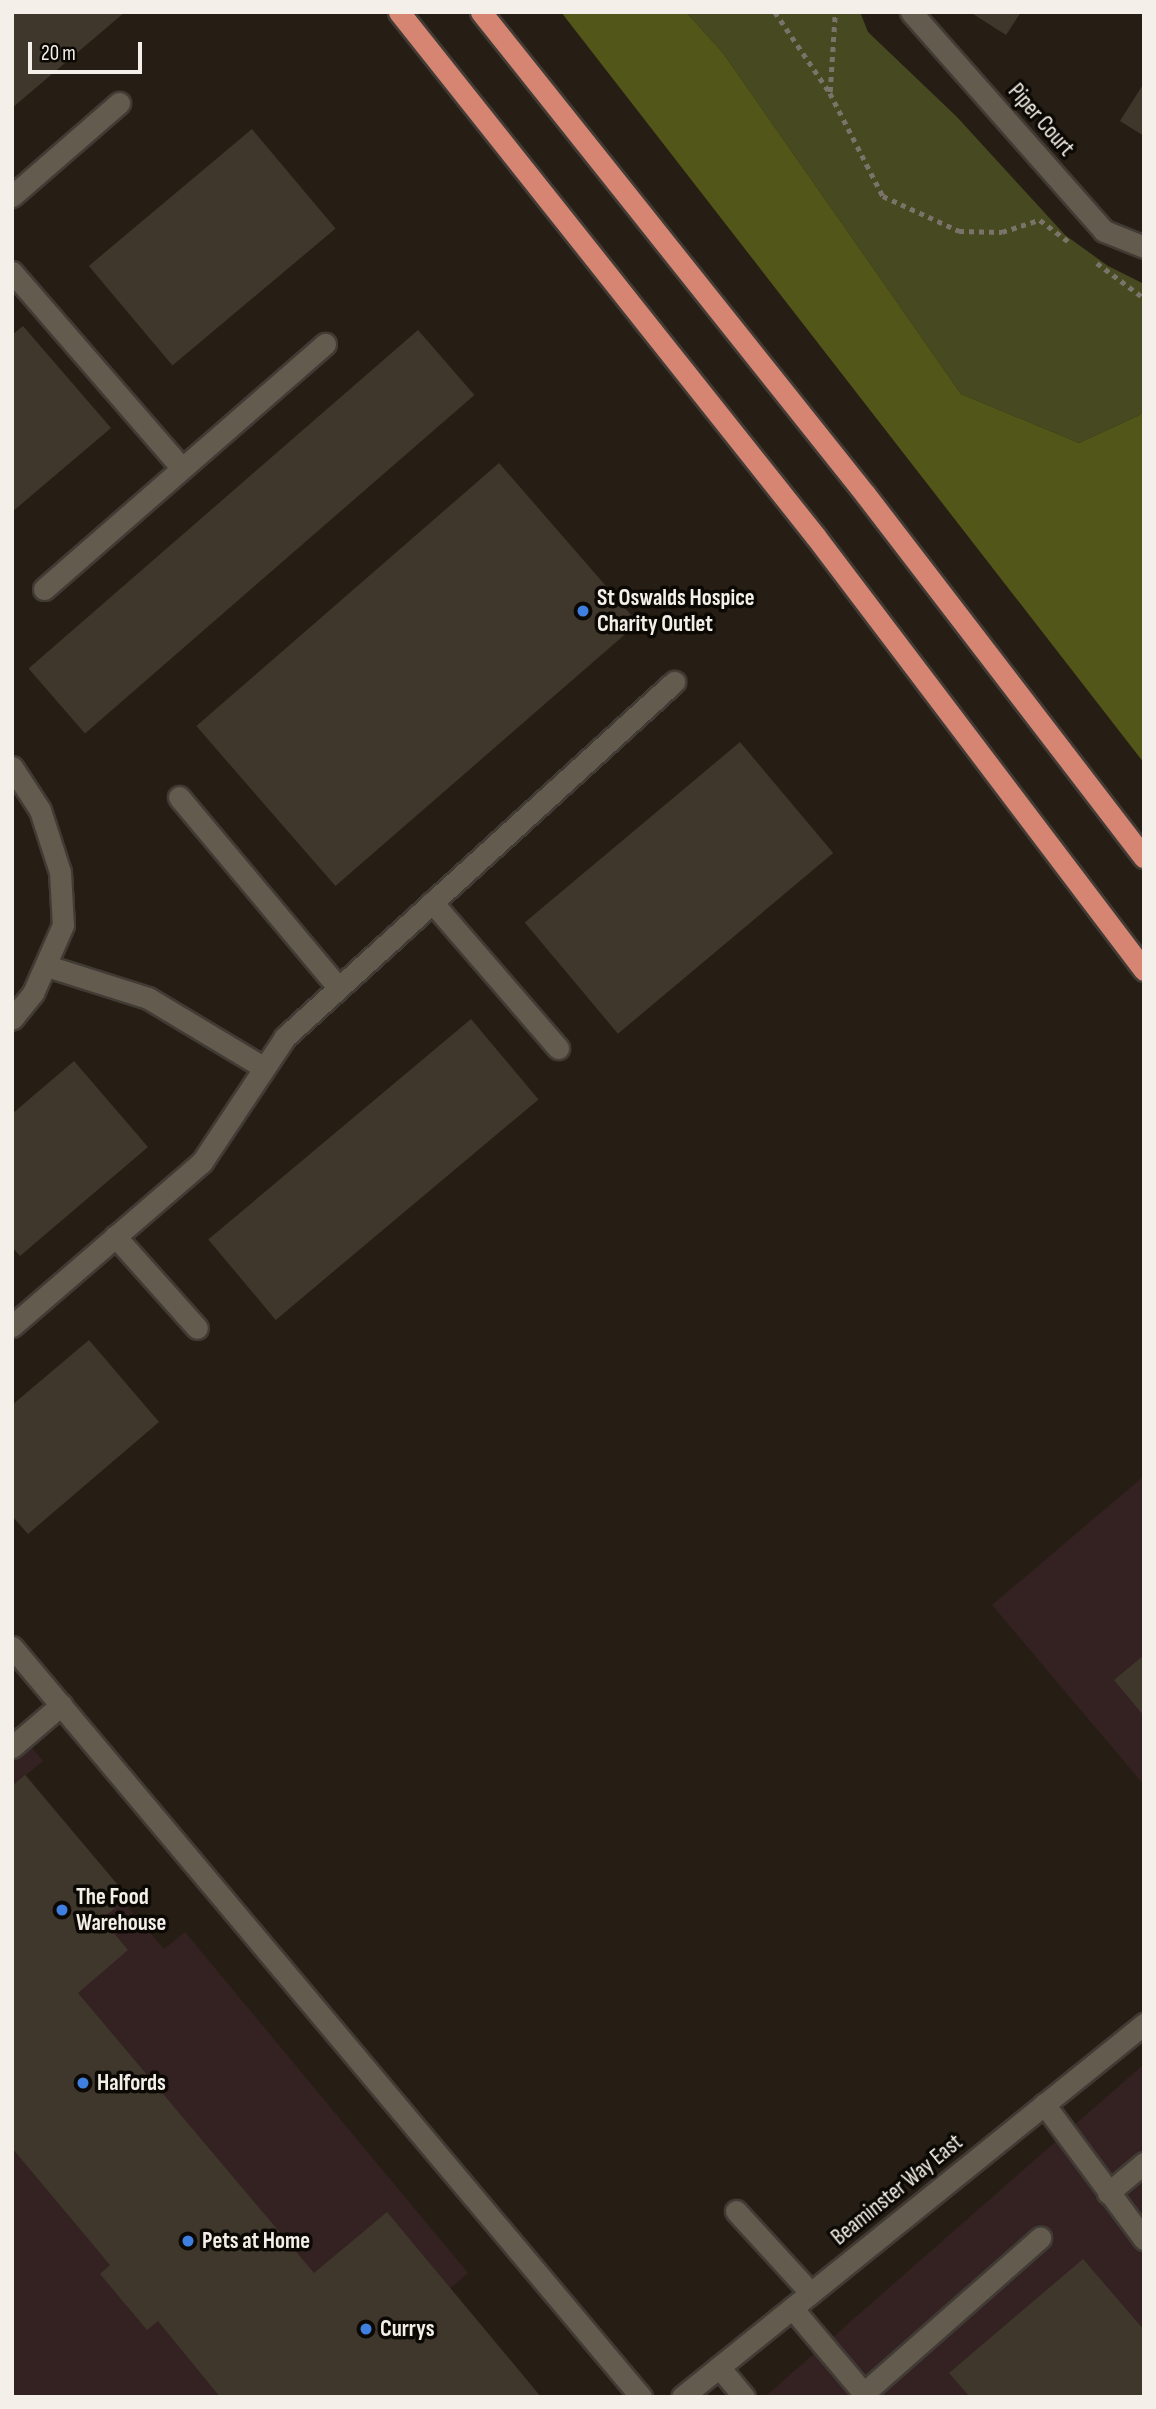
<!DOCTYPE html>
<html>
<head>
<meta charset="utf-8">
<style>
  body { margin:0 }
  #map { position:relative; width:1156px; height:2409px; overflow:hidden; background:#261e14; font-family:"Sofia Sans Condensed",sans-serif }
  div>[style] { position:absolute }
  .commercial>* { inset:0; background:#342122 }
  .green>* { inset:0; background:#474a20 }
  .forest>* { inset:0; background:#525618 }
  .building>* { inset:0; background:#3f372c; transform-origin:0 0 }
  .path>* { height:4.5px; margin-top:-2.25px; transform-origin:0; background:repeating-linear-gradient(90deg,#7a736a 0 5px,transparent 0 10px) }
  .roads { filter:drop-shadow(2px 0 #413b35) drop-shadow(-2px 0 #413b35) drop-shadow(0 2px #413b35) drop-shadow(0 -2px #413b35) }
  .minor>* { height:21px; margin:-10.5px; padding:0 10.5px; transform-origin:10.5px; border-radius:10.5px; background:#645b4f }
  .highway>* { height:21px; margin:-10.5px; padding:0 10.5px; transform-origin:10.5px; border-radius:10.5px; background:#d58571 }
  .dots>* { width:19px; height:19px; translate:-50% -50%; box-sizing:border-box; border:4px solid #0c0905; border-radius:50% }
  span { translate:-50% -50%; white-space:nowrap; text-align:center; line-height:1.15; -webkit-text-stroke:7px #0c0905; paint-order:stroke }
  .street-label { font-size:23px; color:#f4efe8 }
  .poi-label { font-size:23px; color:#f4efe8; font-weight:700 }
  .left { translate:0 -50%; text-align:left }
  .frame { position:absolute; inset:0; border:14px solid #f4efe8; pointer-events:none }
  .scale { position:absolute; left:28px; top:42px; width:114px; height:32px; box-sizing:border-box; border:4px solid #f4efe8; border-top:0; padding-left:9px; font-size:21px; line-height:24px; white-space:nowrap; color:#f4efe8; -webkit-text-stroke:5px #0c0905; paint-order:stroke }
</style>
</head>
<body>
<div id="map">
  <div class="commercial">
    <i style="clip-path:polygon(1144px 1476px,1144px 1785px,992px 1605px)"></i>
    <i style="clip-path:polygon(12px 1724px,43px 1761px,26px 1775px,128px 1897px,123px 1901px,164px 1949px,185px 1932px,468px 2273px,450px 2288px,541px 2397px,12px 2397px)"></i>
    <i style="clip-path:polygon(1144px 2064px,1144px 2397px,765px 2397px,776px 2387px)"></i>
  </div>
  <div class="green">
    <i style="clip-path:polygon(686px 12px,860px 12px,868px 32px,957px 117px,1065px 235px,1108px 266px,1144px 284px,1144px 413px,1079px 443px,961px 394px,723px 53px)"></i>
  </div>
  <div class="forest">
    <i style="clip-path:polygon(561px 12px,686px 12px,723px 53px,961px 394px,1079px 443px,1144px 413px,1144px 763px)"></i>
  </div>
  <div class="building">
    <i style="clip-path:polygon(12px 12px,125px 12px,12px 108px)"></i>
    <i style="clip-path:polygon(970px 12px,1021px 12px,1006px 35px)"></i>
    <i style="clip-path:polygon(1144px 83px,1144px 136px,1120px 121px)"></i>
    <i style="left:252px;top:129px;width:130px;height:213px;rotate:50deg"></i>
    <i style="clip-path:polygon(23px 326px,111px 428px,12px 512px,12px 335px)"></i>
    <i style="left:418px;top:330px;width:86px;height:516px;rotate:49deg"></i>
    <i style="left:499px;top:463px;width:212px;height:401px;rotate:49deg"></i>
    <i style="left:740px;top:742px;width:145px;height:281px;rotate:50deg"></i>
    <i style="left:471px;top:1019px;width:105px;height:343px;rotate:50deg"></i>
    <i style="clip-path:polygon(74px 1061px,148px 1147px,20px 1256px,12px 1247px,12px 1114px)"></i>
    <i style="clip-path:polygon(89px 1340px,159px 1422px,28px 1534px,12px 1516px,12px 1405px)"></i>
    <i style="clip-path:polygon(1144px 1655px,1144px 1716px,1114px 1680px)"></i>
    <i style="clip-path:polygon(25px 1775px,128px 1897px,102px 1919px,128px 1950px,78px 1993px,314px 2273px,387px 2212px,541px 2397px,220px 2397px,158px 2321px,147px 2330px,100px 2274px,110px 2265px,12px 2148px,12px 1786px)"></i>
    <i style="clip-path:polygon(1083px 2259px,1144px 2330px,1144px 2397px,970px 2397px,949px 2373px)"></i>
  </div>
  <div class="path">
    <i style="left:775px;top:12px;width:98px;rotate:55.8deg"></i>
    <i style="left:830px;top:93px;width:116px;rotate:62.8deg"></i>
    <i style="left:883px;top:196px;width:84px;rotate:24.7deg"></i>
    <i style="left:959px;top:231px;width:43px;rotate:1.3deg"></i>
    <i style="left:1002px;top:232px;width:40px;rotate:-18deg"></i>
    <i style="left:1040px;top:220px;width:39px;rotate:37deg"></i>
    <i style="left:830px;top:92px;width:80px;rotate:-86.4deg"></i>
    <i style="left:1097px;top:263px;width:59px;rotate:36.7deg"></i>
  </div>
  <div class="roads">
    <div class="minor">
      <i style="left:911px;top:12px;width:292px;rotate:48.6deg"></i>
      <i style="left:1104px;top:231px;width:43px;rotate:21.8deg"></i>
      <i style="left:12px;top:196px;width:142px;rotate:-41deg"></i>
      <i style="left:12px;top:272px;width:259px;rotate:49.1deg"></i>
      <i style="left:44px;top:589px;width:373px;rotate:-41.1deg"></i>
      <i style="left:12px;top:767px;width:51px;rotate:56.9deg"></i>
      <i style="left:40px;top:810px;width:65px;rotate:72.1deg"></i>
      <i style="left:60px;top:872px;width:53px;rotate:86.8deg"></i>
      <i style="left:63px;top:925px;width:74px;rotate:113.8deg"></i>
      <i style="left:33px;top:993px;width:33px;rotate:129deg"></i>
      <i style="left:179px;top:797px;width:248px;rotate:50.1deg"></i>
      <i style="left:432px;top:902px;width:193px;rotate:49.2deg"></i>
      <i style="left:47px;top:966px;width:106px;rotate:17.6deg"></i>
      <i style="left:148px;top:998px;width:134px;rotate:31deg"></i>
      <i style="left:115px;top:1236px;width:123px;rotate:48.3deg"></i>
      <i style="left:12px;top:1326px;width:251px;rotate:-40.8deg"></i>
      <i style="left:202px;top:1162px;width:150px;rotate:-56.4deg"></i>
      <i style="left:285px;top:1037px;width:527px;rotate:-42.38deg"></i>
      <i style="left:12px;top:1647px;width:979px;rotate:50.01deg"></i>
      <i style="left:12px;top:1747px;width:65px;rotate:-40.6deg"></i>
      <i style="left:1044px;top:2104px;width:168px;rotate:53.5deg"></i>
      <i style="left:1108px;top:2193px;width:47px;rotate:-39.8deg"></i>
      <i style="left:736px;top:2211px;width:111px;rotate:47.6deg"></i>
      <i style="left:792px;top:2308px;width:116px;rotate:49.9deg"></i>
      <i style="left:719px;top:2367px;width:39px;rotate:50deg"></i>
      <i style="left:864px;top:2393px;width:235px;rotate:-41.4deg"></i>
      <i style="left:682px;top:2397px;width:594px;rotate:-38.92deg"></i>
    </div>
    <div class="highway">
      <i style="left:399px;top:12px;width:670px;rotate:51.54deg"></i>
      <i style="left:816px;top:537px;width:543px;rotate:52.86deg"></i>
      <i style="left:481px;top:12px;width:616px;rotate:51.46deg"></i>
      <i style="left:865px;top:494px;width:458px;rotate:52.5deg"></i>
    </div>
  </div>
  <div class="dots">
    <i style="left:583px;top:611px;background:#3f7fe0"></i>
    <i style="left:62px;top:1910px;background:#3f7fe0"></i>
    <i style="left:83px;top:2083px;background:#3f7fe0"></i>
    <i style="left:188px;top:2241px;background:#3f7fe0"></i>
    <i style="left:366px;top:2329px;background:#3f7fe0"></i>
  </div>
  <div class="street-label">
    <span style="left:1041px;top:120px;rotate:49deg">Piper Court</span>
    <span style="left:897px;top:2190px;rotate:-39deg">Beaminster Way East</span>
  </div>
  <div class="poi-label">
    <span class="left" style="left:597px;top:611px">St Oswalds Hospice<br>Charity Outlet</span>
    <span class="left" style="left:76px;top:1910px">The Food<br>Warehouse</span>
    <span class="left" style="left:97px;top:2083px">Halfords</span>
    <span class="left" style="left:202px;top:2241px">Pets at Home</span>
    <span class="left" style="left:380px;top:2329px">Currys</span>
  </div>
  <div class="frame"></div>
  <div class="scale">20 m</div>
</div>
</body>
</html>
